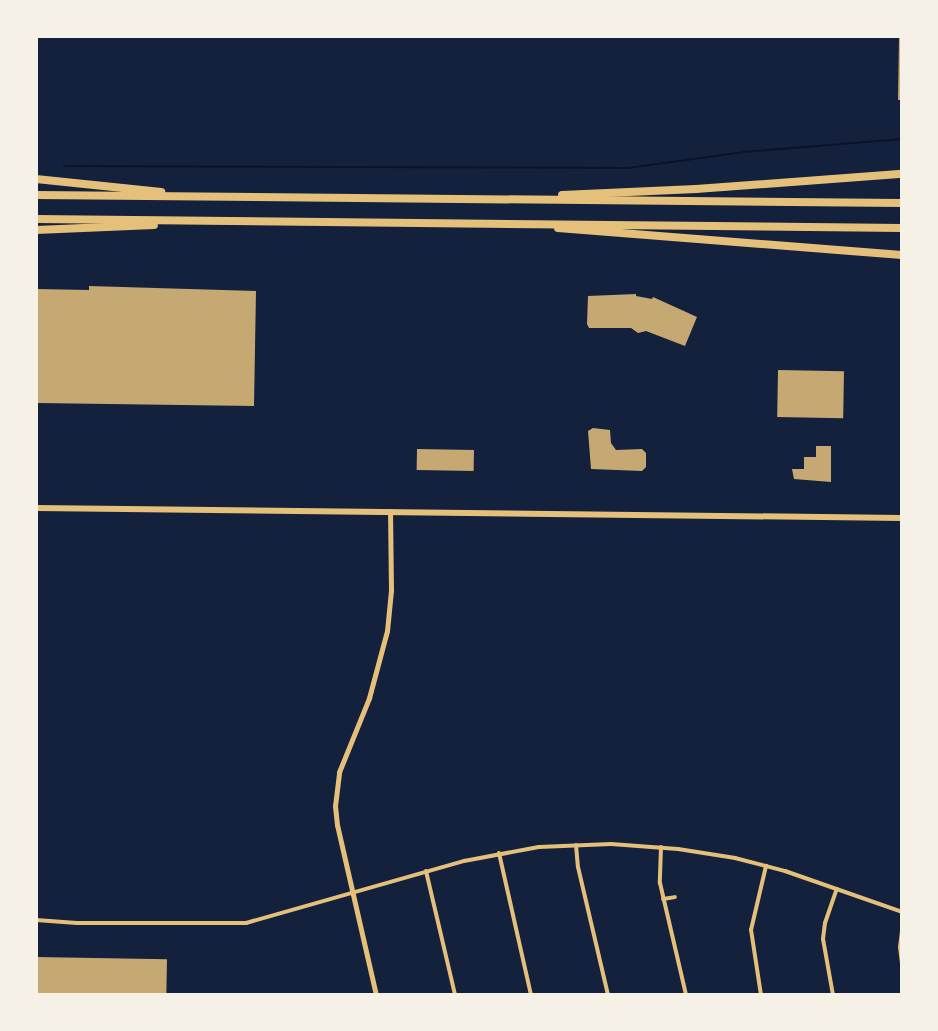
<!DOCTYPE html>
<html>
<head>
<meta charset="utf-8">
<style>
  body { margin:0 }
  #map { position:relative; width:938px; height:1031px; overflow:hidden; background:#14213d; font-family:Commissioner,sans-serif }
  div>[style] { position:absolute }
  .stream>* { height:2px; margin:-1px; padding:0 1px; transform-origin:1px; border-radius:1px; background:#0b132b }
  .building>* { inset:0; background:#c6a872; transform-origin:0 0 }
  .minor>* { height:4px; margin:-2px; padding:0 2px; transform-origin:2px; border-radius:2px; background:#e5c07b }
  .tertiary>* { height:5px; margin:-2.5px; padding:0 2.5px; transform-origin:2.5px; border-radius:2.5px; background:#e5c07b }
  .secondary>* { height:6px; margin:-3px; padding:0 3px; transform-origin:3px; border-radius:3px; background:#e5c07b }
  .motorway>* { height:8px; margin:-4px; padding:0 4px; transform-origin:4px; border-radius:4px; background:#e5c07b }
  span { translate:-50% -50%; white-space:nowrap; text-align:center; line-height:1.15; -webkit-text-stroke:6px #f6f1e7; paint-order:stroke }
  .frame { position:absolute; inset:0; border:38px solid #f6f1e7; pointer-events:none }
</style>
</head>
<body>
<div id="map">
  <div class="stream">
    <i style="left:64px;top:166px;width:564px;rotate:0.2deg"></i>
    <i style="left:628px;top:168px;width:117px;rotate:-7.9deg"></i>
    <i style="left:744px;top:152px;width:159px;rotate:-4.7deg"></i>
  </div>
  <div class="building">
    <i style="clip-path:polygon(899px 36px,902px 36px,902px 100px,898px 100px)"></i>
    <i style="clip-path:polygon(89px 286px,256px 291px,254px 406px,36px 403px,36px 289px,89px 290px)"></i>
    <i style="clip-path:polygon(636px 294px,636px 296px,652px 299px,653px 297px,697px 317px,685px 346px,646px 331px,638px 333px,631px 328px,589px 328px,587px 324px,588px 296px)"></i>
    <i style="left:778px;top:370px;width:66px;height:47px;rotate:1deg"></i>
    <i style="clip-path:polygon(593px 428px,610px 430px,611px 443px,616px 450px,642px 449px,646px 453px,646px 467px,642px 471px,591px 469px,588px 431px)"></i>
    <i style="clip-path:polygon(816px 446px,831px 446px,831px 482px,794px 479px,792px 469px,804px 469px,804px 457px,816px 457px)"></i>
    <i style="left:417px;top:449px;width:57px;height:21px;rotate:1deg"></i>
    <i style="left:36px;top:957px;width:131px;height:38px;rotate:1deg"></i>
  </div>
  <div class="minor">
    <i style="left:576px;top:845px;width:22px;rotate:85deg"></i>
    <i style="left:578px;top:867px;width:131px;rotate:76.8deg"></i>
    <i style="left:661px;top:847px;width:36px;rotate:92deg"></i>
    <i style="left:660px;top:883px;width:115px;rotate:76.9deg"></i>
    <i style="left:499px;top:853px;width:146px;rotate:77.3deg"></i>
    <i style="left:426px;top:871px;width:127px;rotate:76.8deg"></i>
    <i style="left:663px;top:899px;width:12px;rotate:-9deg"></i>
    <i style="left:36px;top:920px;width:41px;rotate:4.2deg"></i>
    <i style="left:77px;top:923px;width:169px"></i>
    <i style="left:246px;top:923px;width:227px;rotate:-15.9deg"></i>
    <i style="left:464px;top:861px;width:76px;rotate:-10.6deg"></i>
    <i style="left:539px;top:847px;width:72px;rotate:-2.4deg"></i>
    <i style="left:611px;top:844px;width:67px;rotate:4.3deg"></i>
    <i style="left:678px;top:849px;width:58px;rotate:9deg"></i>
    <i style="left:735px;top:858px;width:52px;rotate:14.6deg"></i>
    <i style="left:785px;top:871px;width:124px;rotate:19.3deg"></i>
    <i style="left:902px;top:931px;width:16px;rotate:97deg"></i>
    <i style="left:900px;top:947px;width:17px;rotate:83deg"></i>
    <i style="left:761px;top:995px;width:66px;rotate:-98.7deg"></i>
    <i style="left:751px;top:930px;width:66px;rotate:-76.8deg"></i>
    <i style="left:833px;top:995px;width:57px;rotate:-100.1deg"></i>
    <i style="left:823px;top:939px;width:16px;rotate:-83deg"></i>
    <i style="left:825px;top:923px;width:36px;rotate:-71deg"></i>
  </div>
  <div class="tertiary">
    <i style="left:376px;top:995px;width:174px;rotate:-102.9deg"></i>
    <i style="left:337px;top:825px;width:19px;rotate:-96deg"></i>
    <i style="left:335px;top:806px;width:34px;rotate:-83deg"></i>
    <i style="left:339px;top:772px;width:80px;rotate:-67.9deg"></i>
    <i style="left:369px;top:698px;width:69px;rotate:-75deg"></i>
    <i style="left:387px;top:631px;width:41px;rotate:-84.4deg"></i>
    <i style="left:391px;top:590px;width:79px;rotate:-90.7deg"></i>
  </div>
  <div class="secondary">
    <i style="left:36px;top:508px;width:866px;rotate:0.66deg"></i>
  </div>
  <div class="motorway">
    <i style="left:36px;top:179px;width:126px;rotate:5.9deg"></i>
    <i style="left:36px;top:195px;width:866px;rotate:0.53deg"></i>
    <i style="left:562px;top:195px;width:134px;rotate:-2.6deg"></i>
    <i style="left:696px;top:189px;width:207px;rotate:-4.2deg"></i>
    <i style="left:36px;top:219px;width:866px;rotate:0.6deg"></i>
    <i style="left:558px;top:228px;width:345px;rotate:4.5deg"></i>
    <i style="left:36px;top:230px;width:118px;rotate:-2.4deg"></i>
  </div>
  <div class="frame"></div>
</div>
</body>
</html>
